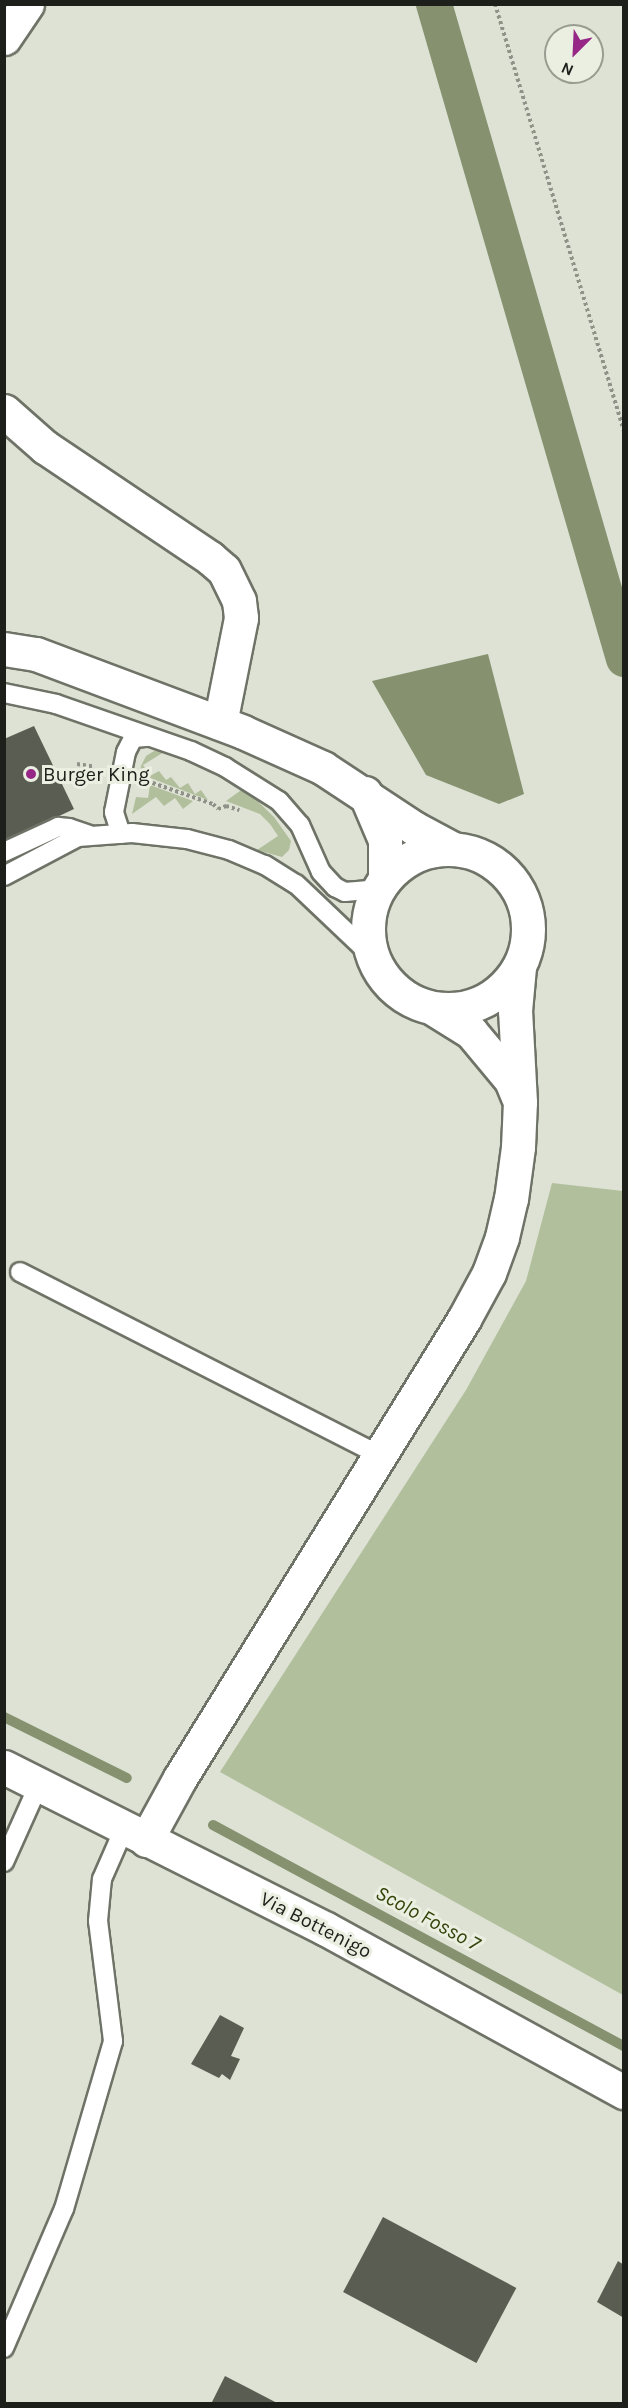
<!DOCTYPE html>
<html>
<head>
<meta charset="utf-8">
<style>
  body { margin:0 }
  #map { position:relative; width:628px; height:2408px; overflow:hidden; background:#dde2d4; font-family:Karla,sans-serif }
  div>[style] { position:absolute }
  .green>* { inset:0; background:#b2bf9c }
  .water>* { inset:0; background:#85916f }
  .stream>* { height:10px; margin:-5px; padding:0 5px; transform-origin:5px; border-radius:5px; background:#85916f }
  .canal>* { height:36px; margin:-18px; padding:0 18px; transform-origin:18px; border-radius:18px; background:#85916f }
  .building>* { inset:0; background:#5a5e52; transform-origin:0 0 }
  .path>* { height:4px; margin-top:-2px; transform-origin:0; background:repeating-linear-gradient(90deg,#8e9288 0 3px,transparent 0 6px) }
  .roads { filter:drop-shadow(2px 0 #6e7367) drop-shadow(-2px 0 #6e7367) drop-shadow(0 2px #6e7367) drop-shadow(0 -2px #6e7367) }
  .lane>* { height:18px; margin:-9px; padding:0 9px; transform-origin:9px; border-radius:9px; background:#fff }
  .street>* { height:33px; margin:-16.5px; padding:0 16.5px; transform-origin:16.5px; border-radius:16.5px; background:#fff }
  .street>.ring { margin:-16.5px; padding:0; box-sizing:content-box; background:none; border:33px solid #fff; border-radius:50% }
  .dots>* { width:16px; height:16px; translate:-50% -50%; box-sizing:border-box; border:3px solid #eaefe1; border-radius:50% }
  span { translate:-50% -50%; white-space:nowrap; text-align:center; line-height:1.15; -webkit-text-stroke:6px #eaefe1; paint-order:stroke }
  .poi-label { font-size:20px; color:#1d1f1a }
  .left { translate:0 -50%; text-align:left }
  .street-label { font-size:20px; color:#1d1f1a }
  .water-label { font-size:21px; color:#344309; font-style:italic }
  .frame { position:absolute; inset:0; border:6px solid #1d1f1a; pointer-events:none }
  .north { position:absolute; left:544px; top:24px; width:60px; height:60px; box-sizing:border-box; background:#eaefe1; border:2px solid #989c91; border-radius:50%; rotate:204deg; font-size:16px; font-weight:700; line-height:24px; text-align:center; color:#1d1f1a }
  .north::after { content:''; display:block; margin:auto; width:21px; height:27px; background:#962787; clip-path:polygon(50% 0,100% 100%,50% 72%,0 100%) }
</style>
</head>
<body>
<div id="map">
  <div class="green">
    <i style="clip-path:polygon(154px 751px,164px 752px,143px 765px,150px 776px,159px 771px,166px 780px,171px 777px,180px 788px,188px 783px,195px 794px,201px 790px,208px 800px,140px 774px,141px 766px,146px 756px)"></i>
    <i style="clip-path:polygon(150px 785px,193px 801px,183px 809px,175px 798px,164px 806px,156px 797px,132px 814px,136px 797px,148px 798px)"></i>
    <i style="clip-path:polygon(244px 788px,274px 817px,291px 841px,289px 850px,282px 857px,257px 850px,278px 836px,270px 824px,260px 814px,226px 801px)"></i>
    <i style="clip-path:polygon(552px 1183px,623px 1191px,623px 1995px,220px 1772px,466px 1390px,526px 1281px)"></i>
  </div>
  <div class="water">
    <i style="clip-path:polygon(488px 654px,524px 794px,499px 804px,426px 775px,372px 681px)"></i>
  </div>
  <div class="stream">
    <i style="left:4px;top:1717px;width:137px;rotate:26.4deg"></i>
    <i style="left:213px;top:1825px;width:467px;rotate:28.3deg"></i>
  </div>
  <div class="canal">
    <i style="left:434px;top:4px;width:682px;rotate:73.82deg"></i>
  </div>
  <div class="building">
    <i style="clip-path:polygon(34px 726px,74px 809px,4px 842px,4px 739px)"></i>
    <i style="clip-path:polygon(220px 2015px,244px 2028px,231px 2056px,240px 2059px,230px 2080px,222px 2074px,219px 2078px,191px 2064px)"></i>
    <i style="left:383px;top:2217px;width:151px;height:85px;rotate:28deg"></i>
    <i style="clip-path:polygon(618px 2261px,624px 2265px,624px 2318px,597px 2302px)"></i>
    <i style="clip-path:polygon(225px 2376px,279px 2404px,211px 2404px)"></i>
  </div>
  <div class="path">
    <i style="left:495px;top:4px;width:447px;rotate:73.2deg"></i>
    <i style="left:77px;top:764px;width:18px;rotate:9deg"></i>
    <i style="left:147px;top:781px;width:70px;rotate:19.2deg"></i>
    <i style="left:213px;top:804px;width:7px;rotate:45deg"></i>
    <i style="left:218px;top:809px;width:9px;rotate:-21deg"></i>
    <i style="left:226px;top:806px;width:14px;rotate:17deg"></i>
  </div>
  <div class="roads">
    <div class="lane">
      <i style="left:4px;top:693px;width:53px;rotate:11.9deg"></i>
      <i style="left:56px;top:704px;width:143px;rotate:19.2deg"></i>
      <i style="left:191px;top:751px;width:38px;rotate:25deg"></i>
      <i style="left:225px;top:767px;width:64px;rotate:32.2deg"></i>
      <i style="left:279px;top:801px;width:32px;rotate:49deg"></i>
      <i style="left:300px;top:825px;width:51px;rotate:65.9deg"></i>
      <i style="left:321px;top:872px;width:21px;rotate:47deg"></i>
      <i style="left:335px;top:887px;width:11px;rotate:27deg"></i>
      <i style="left:345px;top:892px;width:33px;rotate:-5deg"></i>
      <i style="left:121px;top:834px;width:23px;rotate:-108deg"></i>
      <i style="left:114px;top:812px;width:61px;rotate:-78.7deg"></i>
      <i style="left:126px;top:752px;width:16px;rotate:-63deg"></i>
      <i style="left:133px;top:738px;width:16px;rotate:-4deg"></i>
      <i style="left:4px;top:852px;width:60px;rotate:-24.8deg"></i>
      <i style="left:58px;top:827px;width:11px;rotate:5deg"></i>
      <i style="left:69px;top:828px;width:21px;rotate:19deg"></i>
      <i style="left:4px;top:876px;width:84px;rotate:-27.8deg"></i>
      <i style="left:78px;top:837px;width:54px;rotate:-4.2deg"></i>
      <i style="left:132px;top:833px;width:55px;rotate:6.2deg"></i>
      <i style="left:187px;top:839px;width:43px;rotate:14.7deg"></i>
      <i style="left:229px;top:850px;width:39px;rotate:23deg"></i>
      <i style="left:265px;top:865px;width:36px;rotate:32deg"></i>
      <i style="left:296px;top:884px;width:108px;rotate:43.5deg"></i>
      <i style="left:20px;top:1272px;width:403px;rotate:27deg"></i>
      <i style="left:4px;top:1862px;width:85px;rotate:-65.8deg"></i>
      <i style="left:4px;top:2348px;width:151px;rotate:-66.7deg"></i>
      <i style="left:64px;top:2209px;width:175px;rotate:-73.7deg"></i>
      <i style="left:113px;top:2041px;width:121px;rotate:-97.1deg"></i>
      <i style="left:98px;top:1921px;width:42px;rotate:-84.6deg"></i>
      <i style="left:102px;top:1879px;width:55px;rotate:-66.3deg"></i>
    </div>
    <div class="street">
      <i style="left:4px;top:38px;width:41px;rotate:-55.9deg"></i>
      <i style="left:4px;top:411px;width:55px;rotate:41.3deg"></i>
      <i style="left:45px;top:447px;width:199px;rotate:33.9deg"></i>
      <i style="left:210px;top:558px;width:18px;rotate:41deg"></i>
      <i style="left:224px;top:570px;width:34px;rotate:64deg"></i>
      <i style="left:239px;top:601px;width:17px;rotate:83deg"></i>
      <i style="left:241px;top:618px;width:107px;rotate:101.3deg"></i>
      <i style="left:4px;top:649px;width:32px;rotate:9deg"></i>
      <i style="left:36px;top:654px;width:221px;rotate:20.6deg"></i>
      <i style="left:243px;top:732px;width:88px;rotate:24.2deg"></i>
      <i style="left:323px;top:768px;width:109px;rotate:33.4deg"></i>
      <i style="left:414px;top:828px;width:44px;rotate:28.3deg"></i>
      <i style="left:365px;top:793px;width:51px;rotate:66.9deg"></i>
      <i style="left:385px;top:840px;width:39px;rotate:90deg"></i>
      <i class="ring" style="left:368px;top:849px;width:127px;height:127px"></i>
      <i style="left:434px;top:1009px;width:44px;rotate:31.9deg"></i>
      <i style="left:471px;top:1032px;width:62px;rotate:50.2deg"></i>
      <i style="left:511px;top:1080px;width:18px;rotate:68deg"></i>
      <i style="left:4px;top:1767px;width:360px;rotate:26.7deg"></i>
      <i style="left:326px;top:1929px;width:340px;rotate:28.7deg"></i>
      <i style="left:146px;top:1840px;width:71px;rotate:-61.3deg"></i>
      <i style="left:180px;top:1778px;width:540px;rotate:-58.25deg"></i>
      <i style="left:464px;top:1319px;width:52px;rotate:-61.5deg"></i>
      <i style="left:489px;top:1273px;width:38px;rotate:-70deg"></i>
      <i style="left:502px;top:1237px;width:39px;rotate:-77deg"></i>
      <i style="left:511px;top:1199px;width:52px;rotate:-82.3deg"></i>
      <i style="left:518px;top:1147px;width:45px;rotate:-87.5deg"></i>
      <i style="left:520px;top:1102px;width:91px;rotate:-93.1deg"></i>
      <i style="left:515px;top:1011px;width:44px;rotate:-84.8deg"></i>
    </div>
  </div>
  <div class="dots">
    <i style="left:31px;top:774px;background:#962787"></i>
  </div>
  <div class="poi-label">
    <span class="left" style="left:43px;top:774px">Burger King</span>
  </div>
  <div class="street-label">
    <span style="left:316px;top:1925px;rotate:27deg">Via Bottenigo</span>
  </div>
  <div class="water-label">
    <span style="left:428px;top:1918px;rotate:28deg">Scolo Fosso 7</span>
  </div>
  <div class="frame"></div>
  <div class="north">N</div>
</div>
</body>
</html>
